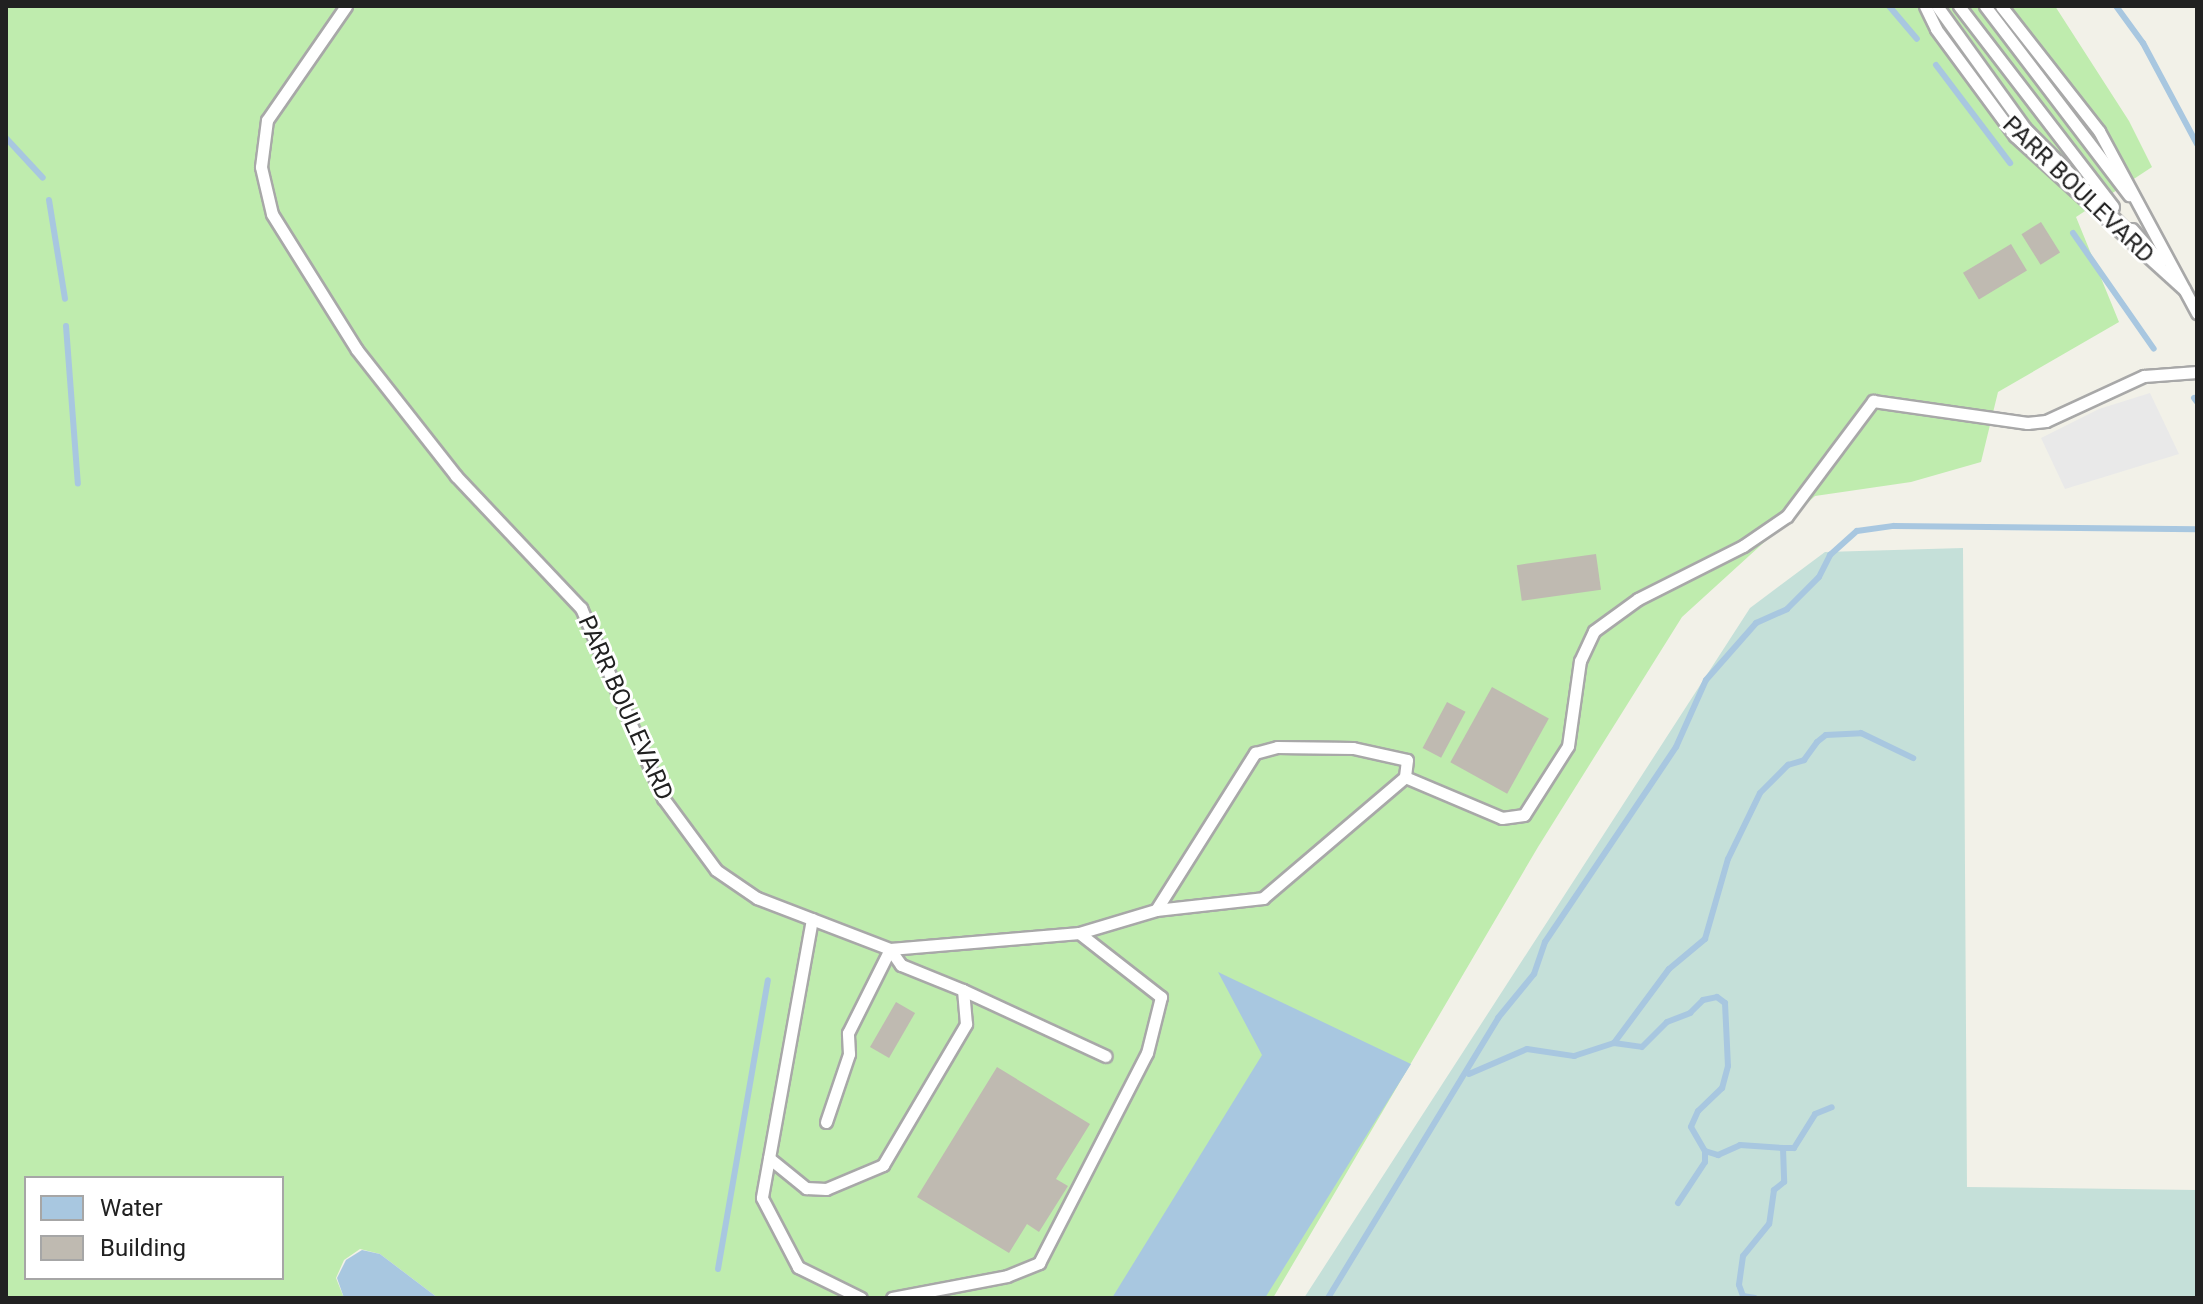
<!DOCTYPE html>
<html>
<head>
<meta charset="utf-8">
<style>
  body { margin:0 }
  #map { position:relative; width:2203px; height:1304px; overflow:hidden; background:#f2f1e8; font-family:Roboto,sans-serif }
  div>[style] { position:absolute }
  .grass>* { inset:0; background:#bfecae }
  .wetland>* { inset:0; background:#c5e0d9 }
  .parking>* { inset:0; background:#e9e9e9 }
  .water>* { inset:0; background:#a8c7e0 }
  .stream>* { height:6px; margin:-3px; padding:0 3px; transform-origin:3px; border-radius:3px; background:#a8c7e0 }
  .building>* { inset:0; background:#bfbab1; transform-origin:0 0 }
  .roads { filter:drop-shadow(2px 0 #a8a8a8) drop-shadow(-2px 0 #a8a8a8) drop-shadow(0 2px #a8a8a8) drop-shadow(0 -2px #a8a8a8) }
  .service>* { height:11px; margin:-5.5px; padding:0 5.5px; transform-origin:5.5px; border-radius:5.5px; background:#fff }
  span { translate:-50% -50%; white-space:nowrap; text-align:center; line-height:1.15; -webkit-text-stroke:6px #fff; paint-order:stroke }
  .street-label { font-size:24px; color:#212121 }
  .frame { position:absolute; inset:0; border:8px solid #212121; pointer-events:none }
  .legend { position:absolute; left:24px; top:1176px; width:260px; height:104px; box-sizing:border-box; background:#fff; border:2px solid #a6a6a6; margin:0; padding:10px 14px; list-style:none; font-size:24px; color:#212121 }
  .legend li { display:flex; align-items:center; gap:16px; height:40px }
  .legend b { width:40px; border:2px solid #a6a6a6 }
</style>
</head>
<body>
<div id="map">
  <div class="grass">
    <i style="clip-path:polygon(evenodd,6px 6px,2055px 6px,2129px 121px,2152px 167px,2076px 217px,2119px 322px,1998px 392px,1981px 462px,1911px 482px,1815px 496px,1682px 617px,1538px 847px,1273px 1298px,438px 1298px,380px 1254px,360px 1249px,344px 1260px,336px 1278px,344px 1298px,6px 1298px,6px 6px,26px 1178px,282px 1178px,282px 1278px,26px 1278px,26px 1178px)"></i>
  </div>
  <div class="wetland">
    <i style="clip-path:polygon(1963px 548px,1967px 1187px,2197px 1190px,2197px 1298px,1304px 1298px,1750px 608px,1825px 552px)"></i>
  </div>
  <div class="parking">
    <i style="clip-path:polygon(2150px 393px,2179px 454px,2065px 489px,2041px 438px,2099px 409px)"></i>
  </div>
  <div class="water">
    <i style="clip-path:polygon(1218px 972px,1411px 1064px,1265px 1298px,1112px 1298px,1262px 1055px)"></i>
    <i style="clip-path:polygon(362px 1250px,380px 1254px,438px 1298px,344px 1298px,337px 1278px,346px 1260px)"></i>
  </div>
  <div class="stream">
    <i style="left:1889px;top:6px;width:43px;rotate:49.7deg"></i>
    <i style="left:2116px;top:6px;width:46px;rotate:53.9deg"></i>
    <i style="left:2143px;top:43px;width:115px;rotate:61.9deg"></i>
    <i style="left:1936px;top:65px;width:123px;rotate:52.9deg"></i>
    <i style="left:6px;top:138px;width:54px;rotate:47.2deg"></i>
    <i style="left:49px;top:200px;width:100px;rotate:80.8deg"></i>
    <i style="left:2073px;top:233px;width:141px;rotate:55.1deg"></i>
    <i style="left:66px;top:326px;width:158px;rotate:85.7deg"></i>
    <i style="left:2194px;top:398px;width:5px;rotate:53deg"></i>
    <i style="left:1614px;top:1043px;width:28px;rotate:8deg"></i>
    <i style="left:1642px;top:1047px;width:35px;rotate:-45deg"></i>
    <i style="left:1667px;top:1022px;width:25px;rotate:-21deg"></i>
    <i style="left:1690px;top:1013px;width:18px;rotate:-45deg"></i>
    <i style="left:1703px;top:1000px;width:14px;rotate:-12deg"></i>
    <i style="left:1717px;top:997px;width:10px;rotate:37deg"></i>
    <i style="left:1725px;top:1003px;width:63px;rotate:87.3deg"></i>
    <i style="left:1728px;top:1066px;width:23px;rotate:105deg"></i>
    <i style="left:1722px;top:1088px;width:33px;rotate:136deg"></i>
    <i style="left:1698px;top:1111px;width:17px;rotate:114deg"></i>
    <i style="left:1691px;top:1127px;width:28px;rotate:60deg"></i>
    <i style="left:1705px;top:1151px;width:14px;rotate:17deg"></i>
    <i style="left:1718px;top:1155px;width:24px;rotate:-24deg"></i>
    <i style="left:1740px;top:1145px;width:43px;rotate:4deg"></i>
    <i style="left:1783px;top:1148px;width:34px;rotate:88deg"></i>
    <i style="left:1784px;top:1182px;width:13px;rotate:141deg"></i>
    <i style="left:1774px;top:1190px;width:34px;rotate:98deg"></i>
    <i style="left:1769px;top:1224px;width:41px;rotate:129.1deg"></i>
    <i style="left:1743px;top:1256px;width:29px;rotate:98deg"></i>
    <i style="left:1739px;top:1285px;width:12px;rotate:70deg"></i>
    <i style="left:1743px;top:1296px;width:12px;rotate:9deg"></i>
    <i style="left:1469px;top:1074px;width:63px;rotate:-23.3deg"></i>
    <i style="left:1527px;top:1049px;width:48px;rotate:8.5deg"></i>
    <i style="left:1574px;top:1056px;width:42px;rotate:-18deg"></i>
    <i style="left:1614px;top:1043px;width:92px;rotate:-53.4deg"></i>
    <i style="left:1669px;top:969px;width:47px;rotate:-39.8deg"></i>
    <i style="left:1705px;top:939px;width:83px;rotate:-74deg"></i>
    <i style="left:1728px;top:859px;width:73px;rotate:-64.1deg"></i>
    <i style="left:1760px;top:793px;width:40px;rotate:-45deg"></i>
    <i style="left:1788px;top:765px;width:17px;rotate:-17deg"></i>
    <i style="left:1804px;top:760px;width:22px;rotate:-54deg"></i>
    <i style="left:1817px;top:742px;width:11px;rotate:-38deg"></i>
    <i style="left:1826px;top:735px;width:35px;rotate:-3deg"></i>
    <i style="left:1861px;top:733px;width:58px;rotate:25.7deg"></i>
    <i style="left:1783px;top:1148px;width:11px"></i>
    <i style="left:1794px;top:1148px;width:40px;rotate:-58deg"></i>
    <i style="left:1815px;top:1114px;width:18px;rotate:-22deg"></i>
    <i style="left:1678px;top:1203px;width:49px;rotate:-56.6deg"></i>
    <i style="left:1705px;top:1162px;width:11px;rotate:-90deg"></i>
    <i style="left:718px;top:1269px;width:293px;rotate:-80.2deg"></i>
    <i style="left:1328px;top:1298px;width:328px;rotate:-58.7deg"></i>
    <i style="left:1498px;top:1018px;width:57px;rotate:-50.7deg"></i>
    <i style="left:1534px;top:974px;width:34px;rotate:-71deg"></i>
    <i style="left:1545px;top:942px;width:235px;rotate:-56.1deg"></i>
    <i style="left:1676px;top:747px;width:73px;rotate:-65.9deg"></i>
    <i style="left:1706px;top:680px;width:76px;rotate:-48.7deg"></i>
    <i style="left:1756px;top:623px;width:34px;rotate:-24deg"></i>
    <i style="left:1787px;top:609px;width:45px;rotate:-45deg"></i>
    <i style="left:1819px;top:577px;width:25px;rotate:-63deg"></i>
    <i style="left:1830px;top:555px;width:36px;rotate:-42deg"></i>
    <i style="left:1857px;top:531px;width:37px;rotate:-8deg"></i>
    <i style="left:1894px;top:526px;width:303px;rotate:0.6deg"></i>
  </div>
  <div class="building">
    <i style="left:2041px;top:222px;width:36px;height:23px;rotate:58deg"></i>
    <i style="left:2011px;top:244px;width:31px;height:56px;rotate:59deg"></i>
    <i style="left:1596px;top:554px;width:36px;height:80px;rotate:82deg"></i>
    <i style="left:1492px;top:687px;width:65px;height:86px;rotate:29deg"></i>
    <i style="left:1447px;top:702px;width:21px;height:52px;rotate:28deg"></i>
    <i style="left:896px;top:1002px;width:22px;height:52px;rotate:30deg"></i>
    <i style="clip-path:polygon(997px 1067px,1090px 1124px,1056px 1179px,1068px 1186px,1039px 1232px,1027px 1224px,1009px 1253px,917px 1197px)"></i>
  </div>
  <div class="roads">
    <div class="service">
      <i style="left:346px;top:6px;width:139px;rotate:124.7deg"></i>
      <i style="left:267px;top:120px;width:47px;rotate:97.3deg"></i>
      <i style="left:261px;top:167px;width:48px;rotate:76.8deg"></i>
      <i style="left:272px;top:214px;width:160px;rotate:58deg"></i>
      <i style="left:357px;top:350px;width:160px;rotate:51.8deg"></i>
      <i style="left:456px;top:476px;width:182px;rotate:46.6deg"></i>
      <i style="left:581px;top:608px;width:207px;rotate:66.7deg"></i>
      <i style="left:663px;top:798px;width:89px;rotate:53.6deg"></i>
      <i style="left:716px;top:870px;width:50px;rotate:34.3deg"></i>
      <i style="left:757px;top:898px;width:142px;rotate:21deg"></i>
      <i style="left:890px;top:949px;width:190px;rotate:-4.8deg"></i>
      <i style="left:1079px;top:933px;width:80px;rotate:-16.6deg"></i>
      <i style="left:1156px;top:910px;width:108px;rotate:-6.4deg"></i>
      <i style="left:1263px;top:898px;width:187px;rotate:-40.4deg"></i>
      <i style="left:1925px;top:6px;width:25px;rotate:64deg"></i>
      <i style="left:1936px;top:29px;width:133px;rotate:53.6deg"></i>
      <i style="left:2015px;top:136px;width:228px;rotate:42.2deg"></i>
      <i style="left:1937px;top:6px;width:150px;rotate:54.2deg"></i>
      <i style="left:2025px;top:128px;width:153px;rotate:45.3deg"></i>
      <i style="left:1959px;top:6px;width:253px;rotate:52.5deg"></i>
      <i style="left:1985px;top:6px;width:238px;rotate:52.7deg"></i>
      <i style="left:2001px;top:6px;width:159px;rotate:51.9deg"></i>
      <i style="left:2099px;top:131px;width:207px;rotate:61.7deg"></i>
      <i style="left:2132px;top:229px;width:43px;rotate:48.8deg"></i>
      <i style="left:1405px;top:777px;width:105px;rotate:22.9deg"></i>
      <i style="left:1502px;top:818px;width:22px;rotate:-8deg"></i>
      <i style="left:1524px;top:815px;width:82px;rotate:-57.5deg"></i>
      <i style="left:1568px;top:746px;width:86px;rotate:-82deg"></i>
      <i style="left:1580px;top:661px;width:33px;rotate:-65deg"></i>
      <i style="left:1594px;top:631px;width:54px;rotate:-36deg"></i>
      <i style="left:1638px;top:599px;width:118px;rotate:-26.8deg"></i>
      <i style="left:1743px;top:546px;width:53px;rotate:-34.3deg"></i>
      <i style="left:1787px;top:516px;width:144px;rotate:-53.2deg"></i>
      <i style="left:1873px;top:401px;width:156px;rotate:8.1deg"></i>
      <i style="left:2027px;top:423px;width:19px;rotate:-6deg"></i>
      <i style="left:2046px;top:421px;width:108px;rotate:-24.7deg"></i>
      <i style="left:2144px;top:376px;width:53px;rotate:-4.3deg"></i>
      <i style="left:1156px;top:910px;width:186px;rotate:-57.8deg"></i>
      <i style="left:1255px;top:753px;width:23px;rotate:-15deg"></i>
      <i style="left:1277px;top:747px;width:76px;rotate:0.8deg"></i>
      <i style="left:1353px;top:748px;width:55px;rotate:12.5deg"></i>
      <i style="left:1407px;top:760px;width:17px;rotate:97deg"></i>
      <i style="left:812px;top:919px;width:283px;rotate:100.2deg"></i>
      <i style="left:762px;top:1198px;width:78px;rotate:62.4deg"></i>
      <i style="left:798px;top:1267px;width:70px;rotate:26.2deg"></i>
      <i style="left:963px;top:990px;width:157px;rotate:24.8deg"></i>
      <i style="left:826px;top:1122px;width:72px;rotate:-71.3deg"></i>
      <i style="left:849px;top:1054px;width:21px;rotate:-93deg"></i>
      <i style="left:848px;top:1033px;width:94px;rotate:-63.4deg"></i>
      <i style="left:769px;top:1158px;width:48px;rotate:39deg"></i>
      <i style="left:806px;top:1188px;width:20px;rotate:3deg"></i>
      <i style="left:826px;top:1189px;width:62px;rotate:-22.8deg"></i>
      <i style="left:883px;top:1165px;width:164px;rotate:-59.5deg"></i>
      <i style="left:966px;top:1024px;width:34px;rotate:-95deg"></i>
      <i style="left:963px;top:990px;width:67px;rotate:-158deg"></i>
      <i style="left:901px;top:965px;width:19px;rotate:-125deg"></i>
      <i style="left:892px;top:1298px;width:117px;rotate:-10.8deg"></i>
      <i style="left:1007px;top:1276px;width:35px;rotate:-22deg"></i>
      <i style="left:1039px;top:1263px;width:236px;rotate:-62.8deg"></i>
      <i style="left:1147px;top:1053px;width:58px;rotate:-76deg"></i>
      <i style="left:1161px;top:997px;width:104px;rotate:-142deg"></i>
    </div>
  </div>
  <div class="street-label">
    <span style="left:2078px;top:190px;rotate:44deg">PARR BOULEVARD</span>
    <span style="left:625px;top:708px;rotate:66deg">PARR BOULEVARD</span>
  </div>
  <div class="frame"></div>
  <ul class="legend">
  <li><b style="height:22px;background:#a8c7e0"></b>Water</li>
  <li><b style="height:22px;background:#bfbab1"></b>Building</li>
  </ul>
</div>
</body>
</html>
